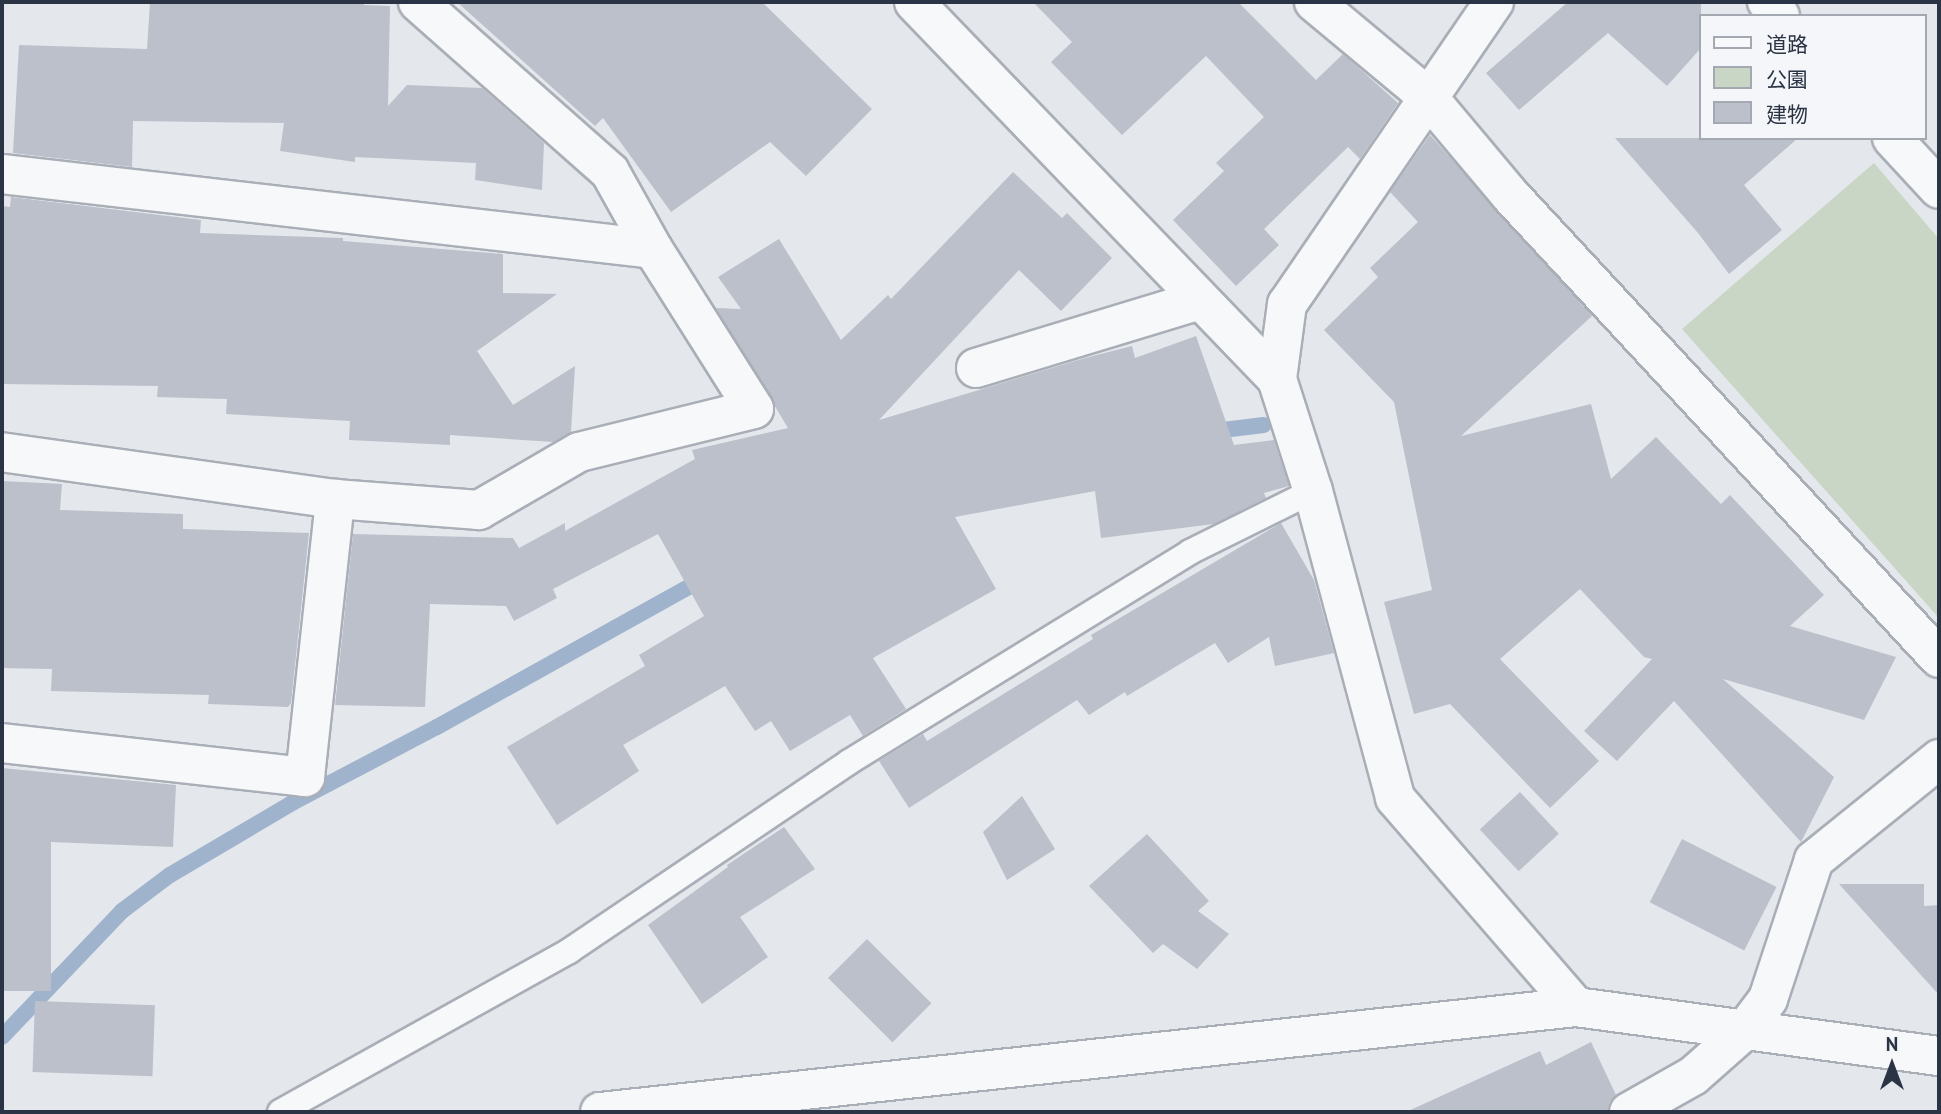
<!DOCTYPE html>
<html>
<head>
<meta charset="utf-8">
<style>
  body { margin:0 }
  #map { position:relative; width:1941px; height:1114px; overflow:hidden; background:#e4e7ec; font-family:"PT Sans","Noto Sans JP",sans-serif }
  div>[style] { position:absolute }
  .green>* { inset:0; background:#c9d6c5 }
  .stream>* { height:16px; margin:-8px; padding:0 8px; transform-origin:8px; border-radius:8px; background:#9fb4cc }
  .building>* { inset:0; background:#bbc0ca; transform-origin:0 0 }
  .roads { filter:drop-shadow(2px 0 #a9aeb7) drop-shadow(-2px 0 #a9aeb7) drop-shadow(0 2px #a9aeb7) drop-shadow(0 -2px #a9aeb7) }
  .lane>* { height:24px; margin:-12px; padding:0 12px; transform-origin:12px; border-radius:12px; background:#f7f8fa }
  .street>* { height:38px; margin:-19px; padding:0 19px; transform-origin:19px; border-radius:19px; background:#f7f8fa }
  span { translate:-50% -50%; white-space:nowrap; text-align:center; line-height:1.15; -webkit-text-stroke:7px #f4f6f9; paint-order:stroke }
  .frame { position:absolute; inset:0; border:4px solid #2b3445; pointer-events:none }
  .legend { position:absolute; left:1699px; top:14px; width:228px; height:126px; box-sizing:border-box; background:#f4f6f9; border:2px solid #a4a8b1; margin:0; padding:9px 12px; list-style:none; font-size:21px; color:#2b3445 }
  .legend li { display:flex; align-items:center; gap:14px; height:35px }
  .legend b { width:35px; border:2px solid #a4a8b1 }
  .north { position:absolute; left:1857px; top:1030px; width:70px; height:70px; -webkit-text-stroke:5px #f4f6f9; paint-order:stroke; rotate:0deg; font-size:19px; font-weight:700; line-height:28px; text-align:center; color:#2b3445 }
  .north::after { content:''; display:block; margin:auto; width:24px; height:32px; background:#2b3445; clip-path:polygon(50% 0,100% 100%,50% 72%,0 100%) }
</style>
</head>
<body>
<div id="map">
  <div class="green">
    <i style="clip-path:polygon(1874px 163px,1939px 239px,1939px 618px,1682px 329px)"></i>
  </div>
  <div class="stream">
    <i style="left:1207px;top:432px;width:57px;rotate:-7deg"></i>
    <i style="left:2px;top:1037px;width:174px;rotate:-46.4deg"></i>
    <i style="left:122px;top:911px;width:60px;rotate:-36.9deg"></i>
    <i style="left:170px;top:875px;width:142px;rotate:-30.5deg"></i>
    <i style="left:292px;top:803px;width:164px;rotate:-27.7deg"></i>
    <i style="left:437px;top:727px;width:309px;rotate:-29.1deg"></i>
  </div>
  <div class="building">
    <i style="clip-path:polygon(150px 2px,364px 2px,364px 5px,390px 6px,388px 106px,407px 85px,482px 88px,544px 143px,542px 190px,475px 180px,476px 163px,355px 157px,355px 162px,280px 151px,284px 123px,133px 121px,132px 167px,13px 153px,19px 45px,147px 49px)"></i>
    <i style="clip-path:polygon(457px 2px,762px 2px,872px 109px,806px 176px,770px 142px,671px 212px,603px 118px,595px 126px)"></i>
    <i style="clip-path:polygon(1033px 2px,1238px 2px,1316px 80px,1343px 54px,1398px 103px,1360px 159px,1348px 147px,1264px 229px,1279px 245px,1236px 286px,1173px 220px,1224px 171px,1216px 163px,1264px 117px,1206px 56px,1122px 135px,1051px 62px,1072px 42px)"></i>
    <i style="clip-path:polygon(1568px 2px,1701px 2px,1701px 48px,1667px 86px,1608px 33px,1519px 110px,1486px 73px)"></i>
    <i style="clip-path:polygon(1430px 135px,1592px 316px,1461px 436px,1591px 404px,1611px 479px,1656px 437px,1721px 504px,1730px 495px,1824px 595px,1790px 626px,1896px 657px,1864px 720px,1723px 679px,1834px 777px,1801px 842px,1674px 701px,1617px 761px,1584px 731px,1652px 659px,1644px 657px,1580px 589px,1500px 659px,1599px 761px,1550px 808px,1450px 704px,1414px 714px,1384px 602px,1432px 590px,1394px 402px,1324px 330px,1378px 277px,1370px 268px,1418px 222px,1390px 192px)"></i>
    <i style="clip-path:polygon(1615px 138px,1798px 138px,1744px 185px,1782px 230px,1729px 274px,1698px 233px)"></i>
    <i style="clip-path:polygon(1013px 172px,1062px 218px,1067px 213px,1112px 258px,1061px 311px,1019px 270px,879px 420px,1085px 358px,1132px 346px,1135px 358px,1196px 336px,1234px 445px,1274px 440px,1289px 486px,1264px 493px,1266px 498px,1214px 524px,1101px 538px,1095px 491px,955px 517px,996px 589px,873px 658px,906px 709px,863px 736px,850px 715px,790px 751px,771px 721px,755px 731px,725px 686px,623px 745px,639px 771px,557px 825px,507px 747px,645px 666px,639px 655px,704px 616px,658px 534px,553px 589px,557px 598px,514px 621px,506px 606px,430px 604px,425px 707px,335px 705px,353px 534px,513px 538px,519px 548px,565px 523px,565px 531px,695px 459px,692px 450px,788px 428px,716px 308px,741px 309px,718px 277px,779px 239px,841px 340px,888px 295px,891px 299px)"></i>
    <i style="clip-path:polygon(11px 197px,201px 220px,200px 233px,343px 238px,343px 241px,503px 254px,503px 293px,557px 294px,477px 351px,513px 405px,575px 366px,571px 432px,553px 442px,450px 435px,450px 445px,349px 440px,350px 421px,226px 414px,227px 399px,157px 397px,158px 386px,2px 384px,2px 206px,10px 207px)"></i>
    <i style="clip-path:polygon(2px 481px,62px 484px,60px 510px,183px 514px,183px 529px,309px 533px,291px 703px,288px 707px,208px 704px,209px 695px,51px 691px,52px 669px,2px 668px)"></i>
    <i style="clip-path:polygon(1281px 523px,1314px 580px,1334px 653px,1275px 666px,1269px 637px,1228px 663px,1215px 643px,1127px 696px,1125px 692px,1089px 715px,1077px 700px,909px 808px,879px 761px,923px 734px,927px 741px,1093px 639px,1091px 635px)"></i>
    <i style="clip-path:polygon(2px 768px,176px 785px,173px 847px,51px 842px,51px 991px,2px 991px)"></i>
    <i style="left:1520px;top:792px;width:57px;height:55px;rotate:47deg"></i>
    <i style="clip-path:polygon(1022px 796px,1055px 849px,1007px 880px,983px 832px)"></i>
    <i style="clip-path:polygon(784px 827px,815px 869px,740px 917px,768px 957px,702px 1004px,648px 925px,728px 867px,727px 865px)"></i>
    <i style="clip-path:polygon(1147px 834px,1209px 901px,1198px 911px,1229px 934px,1197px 969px,1163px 944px,1153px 953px,1089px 886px)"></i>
    <i style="left:1682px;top:839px;width:106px;height:71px;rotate:27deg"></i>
    <i style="clip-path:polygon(1839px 884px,1924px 884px,1924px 906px,1939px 905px,1939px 995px)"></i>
    <i style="left:867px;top:939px;width:91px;height:55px;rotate:45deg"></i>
    <i style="left:35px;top:1001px;width:120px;height:71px;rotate:2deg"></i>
    <i style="clip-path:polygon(1591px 1042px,1616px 1095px,1610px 1101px,1607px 1112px,1406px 1112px,1540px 1051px,1546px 1065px)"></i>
  </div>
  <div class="roads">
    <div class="lane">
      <i style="left:280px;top:1112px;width:331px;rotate:-29.1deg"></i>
      <i style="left:569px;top:951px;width:338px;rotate:-34deg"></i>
      <i style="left:849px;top:762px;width:400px;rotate:-31.6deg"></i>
      <i style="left:1190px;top:552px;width:137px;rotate:-26.4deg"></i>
    </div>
    <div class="street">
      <i style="left:418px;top:2px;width:256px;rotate:41.5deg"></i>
      <i style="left:610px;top:172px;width:88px;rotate:60.8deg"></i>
      <i style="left:914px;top:2px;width:523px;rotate:46.08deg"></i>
      <i style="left:1314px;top:2px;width:147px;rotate:39.8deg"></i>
      <i style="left:1427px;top:96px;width:129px;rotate:50deg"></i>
      <i style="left:1510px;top:195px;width:631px;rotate:47.18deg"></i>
      <i style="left:1494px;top:2px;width:366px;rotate:124.4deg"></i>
      <i style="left:1287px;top:304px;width:76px;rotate:97.6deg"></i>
      <i style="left:1277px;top:379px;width:118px;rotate:72.2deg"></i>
      <i style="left:1313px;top:491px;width:318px;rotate:75deg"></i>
      <i style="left:1395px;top:798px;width:276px;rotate:49.1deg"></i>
      <i style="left:1767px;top:2px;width:19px;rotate:47deg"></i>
      <i style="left:1892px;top:138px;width:69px;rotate:47.3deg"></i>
      <i style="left:2px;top:174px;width:655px;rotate:6.57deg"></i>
      <i style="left:653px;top:249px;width:189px;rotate:57.7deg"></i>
      <i style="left:754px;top:409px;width:180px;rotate:166.2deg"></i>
      <i style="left:579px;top:452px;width:116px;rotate:149.9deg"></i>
      <i style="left:479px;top:510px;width:144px;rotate:-175.6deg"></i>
      <i style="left:335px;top:499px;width:336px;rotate:-172deg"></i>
      <i style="left:976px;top:368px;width:234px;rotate:-16.9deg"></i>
      <i style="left:2px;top:743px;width:305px;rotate:6.4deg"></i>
      <i style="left:305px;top:777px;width:280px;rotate:-83.8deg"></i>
      <i style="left:600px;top:1112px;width:982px;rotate:-6.14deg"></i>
      <i style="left:1576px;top:1007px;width:366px;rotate:7.7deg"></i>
      <i style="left:1629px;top:1112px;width:73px;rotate:-29.4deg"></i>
      <i style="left:1693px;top:1076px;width:68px;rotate:-41.4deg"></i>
      <i style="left:1744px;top:1031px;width:40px;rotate:-53deg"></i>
      <i style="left:1768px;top:999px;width:146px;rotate:-71.7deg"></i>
      <i style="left:1814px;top:860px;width:161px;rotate:-38.9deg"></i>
    </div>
  </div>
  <div class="frame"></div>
  <ul class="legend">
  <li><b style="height:9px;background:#f7f8fa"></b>道路</li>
  <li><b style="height:19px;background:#c9d6c5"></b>公園</li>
  <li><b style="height:19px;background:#bbc0ca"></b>建物</li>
  </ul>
  <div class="north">N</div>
</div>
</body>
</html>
